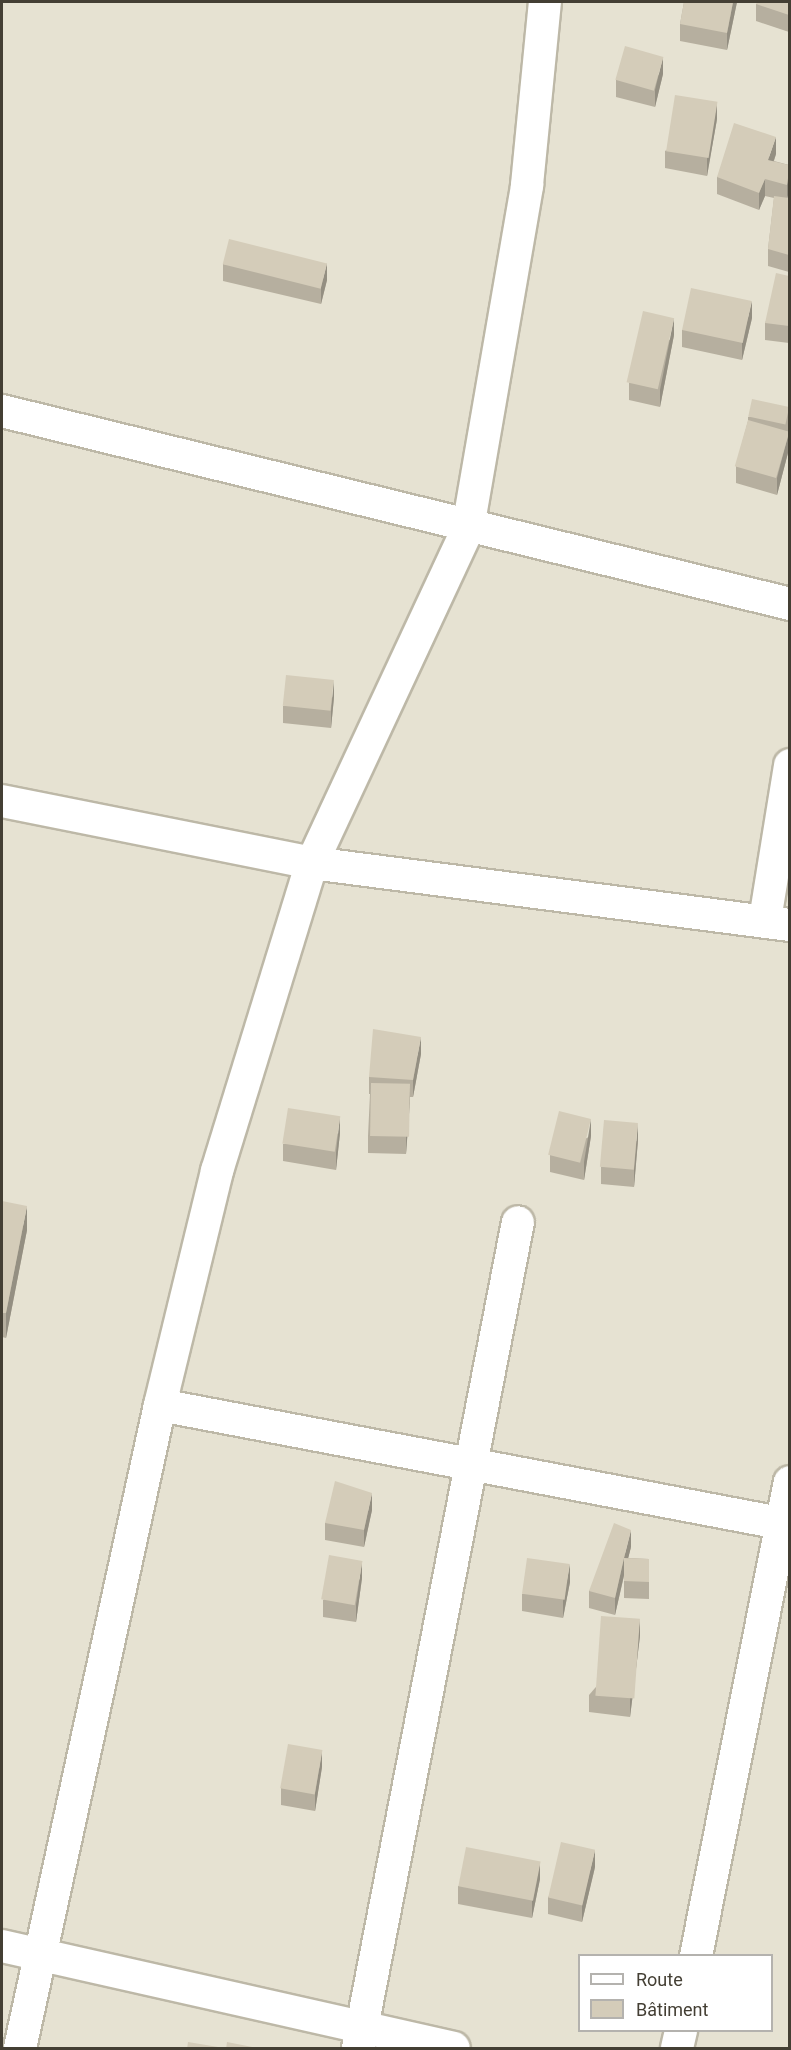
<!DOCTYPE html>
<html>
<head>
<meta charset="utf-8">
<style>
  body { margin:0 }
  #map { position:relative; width:791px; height:2050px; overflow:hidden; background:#f2efe4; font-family:Roboto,sans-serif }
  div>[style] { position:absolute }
  .residential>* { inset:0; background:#e6e2d2 }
  .roads { filter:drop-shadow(2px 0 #bdb8a7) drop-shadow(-2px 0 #bdb8a7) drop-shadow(0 2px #bdb8a7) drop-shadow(0 -2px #bdb8a7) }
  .street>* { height:32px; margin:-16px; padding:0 16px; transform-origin:16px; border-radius:16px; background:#fff }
  .wall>* { inset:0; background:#b6af9f }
  .shaded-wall>* { inset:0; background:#948f82 }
  .building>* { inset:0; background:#d4ccb9; transform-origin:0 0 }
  span { translate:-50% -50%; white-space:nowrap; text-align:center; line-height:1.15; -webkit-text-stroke:4.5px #fff; paint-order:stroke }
  .frame { position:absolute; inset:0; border:3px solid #443f34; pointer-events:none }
  .legend { position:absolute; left:578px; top:1954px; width:195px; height:78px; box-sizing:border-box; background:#fff; border:2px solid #b4b2ae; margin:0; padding:8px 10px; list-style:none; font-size:18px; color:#443f34 }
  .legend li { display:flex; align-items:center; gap:12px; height:30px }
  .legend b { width:30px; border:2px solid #b4b2ae }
</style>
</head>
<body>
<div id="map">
  <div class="residential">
    <i style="clip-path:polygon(evenodd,2px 2px,789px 2px,789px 2048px,2px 2048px,2px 2px,580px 1956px,772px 1956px,772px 2030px,580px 2030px,580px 1956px)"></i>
  </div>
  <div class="roads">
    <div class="street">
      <i style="left:2px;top:411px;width:811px;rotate:13.76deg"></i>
      <i style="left:2px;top:801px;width:316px;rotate:11.3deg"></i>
      <i style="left:312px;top:863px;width:482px;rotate:7.4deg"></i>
      <i style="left:765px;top:920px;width:157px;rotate:-80.8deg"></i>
      <i style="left:160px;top:1405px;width:641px;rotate:10.78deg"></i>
      <i style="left:2px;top:1946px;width:463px;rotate:12.7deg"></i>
      <i style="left:696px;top:1956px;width:483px;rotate:-78.8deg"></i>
      <i style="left:20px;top:2048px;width:658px;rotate:-77.72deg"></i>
      <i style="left:160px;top:1405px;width:241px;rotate:-76.3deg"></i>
      <i style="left:217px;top:1171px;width:322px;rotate:-72.9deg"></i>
      <i style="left:312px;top:863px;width:370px;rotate:-65deg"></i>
      <i style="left:468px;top:528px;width:348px;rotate:-80.2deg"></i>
      <i style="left:527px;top:185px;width:184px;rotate:-84.4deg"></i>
      <i style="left:358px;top:2048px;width:841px;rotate:-79.04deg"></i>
      <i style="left:677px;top:2048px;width:18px;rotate:-77deg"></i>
    </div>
  </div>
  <div class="wall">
    <i style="clip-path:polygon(684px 2px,737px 2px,727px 50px,680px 41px,680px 24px)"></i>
    <i style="clip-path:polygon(789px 2px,789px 32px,756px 21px,756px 4px)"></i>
    <i style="clip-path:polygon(663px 74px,655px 107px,616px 97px,616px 80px)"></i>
    <i style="clip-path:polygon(717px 119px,707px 176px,665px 168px,665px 151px)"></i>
    <i style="clip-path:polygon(776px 154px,774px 161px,789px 165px,787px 198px,789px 198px,789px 272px,768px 266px,768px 249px,774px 198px,765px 196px,759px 210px,717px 194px,717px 177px)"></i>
    <i style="clip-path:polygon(223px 264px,327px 280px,321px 304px,223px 281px)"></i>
    <i style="clip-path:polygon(789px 276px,789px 343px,765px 340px,765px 323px)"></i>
    <i style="clip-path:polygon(752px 318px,742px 360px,682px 347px,682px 330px)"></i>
    <i style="clip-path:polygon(674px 335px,660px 407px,629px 400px,629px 383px)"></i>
    <i style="clip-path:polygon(789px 407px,789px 449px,777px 495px,736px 483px,736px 466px,748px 421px,748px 417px)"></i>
    <i style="clip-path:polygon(334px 697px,331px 728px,283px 723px,283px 706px)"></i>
    <i style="clip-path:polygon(421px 1054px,413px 1097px,410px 1097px,406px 1154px,368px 1153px,368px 1136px,370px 1094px,369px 1094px,369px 1077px)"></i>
    <i style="clip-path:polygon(340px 1133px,336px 1170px,283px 1161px,283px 1144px)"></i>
    <i style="clip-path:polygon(591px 1136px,584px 1180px,550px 1172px,550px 1155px)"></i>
    <i style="clip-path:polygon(638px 1140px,634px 1187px,601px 1184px,601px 1167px)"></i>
    <i style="clip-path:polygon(2px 1201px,27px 1230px,6px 1338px,2px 1337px)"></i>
    <i style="clip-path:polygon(372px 1510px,364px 1547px,325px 1540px,325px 1523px)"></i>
    <i style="clip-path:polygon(631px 1547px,628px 1558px,649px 1559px,649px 1599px,624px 1598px,624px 1576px,615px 1615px,589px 1608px,589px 1591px)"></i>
    <i style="clip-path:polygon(362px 1578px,356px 1622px,323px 1617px,323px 1600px)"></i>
    <i style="clip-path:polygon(570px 1582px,563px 1618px,522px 1611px,522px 1594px)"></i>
    <i style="clip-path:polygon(640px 1636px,630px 1717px,589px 1712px,589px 1695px)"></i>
    <i style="clip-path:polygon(322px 1767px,315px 1811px,281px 1805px,281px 1788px)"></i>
    <i style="clip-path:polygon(595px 1867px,582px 1922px,548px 1914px,548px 1897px)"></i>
    <i style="clip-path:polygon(540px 1879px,532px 1918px,458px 1904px,458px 1886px)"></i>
  </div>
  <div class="shaded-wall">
    <i style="clip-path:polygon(733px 2px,737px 2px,727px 50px,727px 33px)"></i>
    <i style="clip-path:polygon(663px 57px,663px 74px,655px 107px,655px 90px)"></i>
    <i style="clip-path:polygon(717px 102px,717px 119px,707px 176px,707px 159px)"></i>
    <i style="clip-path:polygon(776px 137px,776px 154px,768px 177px,768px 160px)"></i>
    <i style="clip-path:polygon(789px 171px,789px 188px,787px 202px,787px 185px)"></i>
    <i style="clip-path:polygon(765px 179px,765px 196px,759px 210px,759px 193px)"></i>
    <i style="clip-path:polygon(327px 263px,327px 280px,321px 304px,321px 287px)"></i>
    <i style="clip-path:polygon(752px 301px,752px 318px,742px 360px,742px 343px)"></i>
    <i style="clip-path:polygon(674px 318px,674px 335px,660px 407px,660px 390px)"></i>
    <i style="clip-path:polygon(789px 432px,789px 449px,777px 495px,777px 478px)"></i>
    <i style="clip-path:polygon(334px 680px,334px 697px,331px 728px,331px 711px)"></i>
    <i style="clip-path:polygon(421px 1037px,421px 1054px,413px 1097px,413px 1080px)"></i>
    <i style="clip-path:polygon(410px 1084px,410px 1101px,406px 1154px,406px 1137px)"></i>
    <i style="clip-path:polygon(340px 1116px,340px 1133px,336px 1170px,336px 1153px)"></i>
    <i style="clip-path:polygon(591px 1119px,591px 1136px,584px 1180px,584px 1162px)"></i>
    <i style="clip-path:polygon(638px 1123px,638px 1140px,634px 1187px,634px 1170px)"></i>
    <i style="clip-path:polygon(27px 1206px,27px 1230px,6px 1338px,6px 1313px)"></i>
    <i style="clip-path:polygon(372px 1493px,372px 1510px,364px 1547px,364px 1530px)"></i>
    <i style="clip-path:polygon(631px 1530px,631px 1547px,624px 1575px,624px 1558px)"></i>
    <i style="clip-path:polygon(624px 1558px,624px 1575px,615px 1615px,615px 1598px)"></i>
    <i style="clip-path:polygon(362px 1561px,362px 1578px,356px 1622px,356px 1605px)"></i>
    <i style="clip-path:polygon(570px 1564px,570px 1582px,563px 1618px,563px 1601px)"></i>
    <i style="clip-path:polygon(640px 1619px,640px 1636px,630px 1717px,630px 1700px)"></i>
    <i style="clip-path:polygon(322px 1750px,322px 1767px,315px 1811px,315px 1794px)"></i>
    <i style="clip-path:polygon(595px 1850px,595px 1867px,582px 1922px,582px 1905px)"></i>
    <i style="clip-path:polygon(540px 1862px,540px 1879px,532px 1918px,532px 1901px)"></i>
  </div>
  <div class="building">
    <i style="clip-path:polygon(684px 2px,733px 2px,727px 33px,680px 24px)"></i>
    <i style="clip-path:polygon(757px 2px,789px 2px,789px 15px,756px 4px)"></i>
    <i style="left:625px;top:46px;width:40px;height:35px;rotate:16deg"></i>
    <i style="left:675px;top:95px;width:43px;height:57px;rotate:9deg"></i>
    <i style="clip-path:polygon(734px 123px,776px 137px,768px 160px,789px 165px,789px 171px,787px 185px,765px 179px,759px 193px,717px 177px)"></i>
    <i style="clip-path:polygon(774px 196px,789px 198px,789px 255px,768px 249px)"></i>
    <i style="left:229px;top:239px;width:101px;height:26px;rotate:14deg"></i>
    <i style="clip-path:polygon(776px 273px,789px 276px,789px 326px,765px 323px)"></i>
    <i style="left:691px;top:288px;width:62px;height:43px;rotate:12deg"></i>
    <i style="left:643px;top:311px;width:32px;height:73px;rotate:13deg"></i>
    <i style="left:752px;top:399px;width:38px;height:18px;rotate:12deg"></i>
    <i style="left:748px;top:420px;width:43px;height:48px;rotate:16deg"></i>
    <i style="left:286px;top:675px;width:48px;height:31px;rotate:6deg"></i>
    <i style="clip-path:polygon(373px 1029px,421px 1037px,413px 1080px,369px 1077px)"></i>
    <i style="left:371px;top:1083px;width:39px;height:53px;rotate:1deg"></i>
    <i style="left:288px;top:1108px;width:53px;height:36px;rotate:9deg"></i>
    <i style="left:559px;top:1111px;width:33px;height:45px;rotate:14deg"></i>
    <i style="left:604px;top:1120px;width:34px;height:47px;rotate:5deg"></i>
    <i style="clip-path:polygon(2px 1201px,27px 1206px,6px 1313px,2px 1313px)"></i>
    <i style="clip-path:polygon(335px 1481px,372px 1493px,364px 1530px,325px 1523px)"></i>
    <i style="clip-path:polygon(614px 1523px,631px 1530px,624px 1558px,649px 1559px,649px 1582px,624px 1581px,624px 1558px,615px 1598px,589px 1591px)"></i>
    <i style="left:329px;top:1555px;width:34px;height:45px;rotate:10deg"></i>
    <i style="left:527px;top:1558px;width:43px;height:36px;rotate:8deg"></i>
    <i style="left:601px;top:1616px;width:39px;height:80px;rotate:4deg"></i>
    <i style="left:288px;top:1744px;width:35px;height:45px;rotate:10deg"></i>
    <i style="left:561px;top:1842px;width:35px;height:57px;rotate:13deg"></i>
    <i style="left:466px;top:1847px;width:76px;height:40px;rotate:11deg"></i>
    <i style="clip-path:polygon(188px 2042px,218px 2047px,218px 2049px,187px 2049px)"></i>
    <i style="clip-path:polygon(227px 2042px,262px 2049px,226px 2049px)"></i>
  </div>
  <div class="frame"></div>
  <ul class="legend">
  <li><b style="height:8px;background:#fff"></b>Route</li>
  <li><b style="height:16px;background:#d4ccb9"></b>Bâtiment</li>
  </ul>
</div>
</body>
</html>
